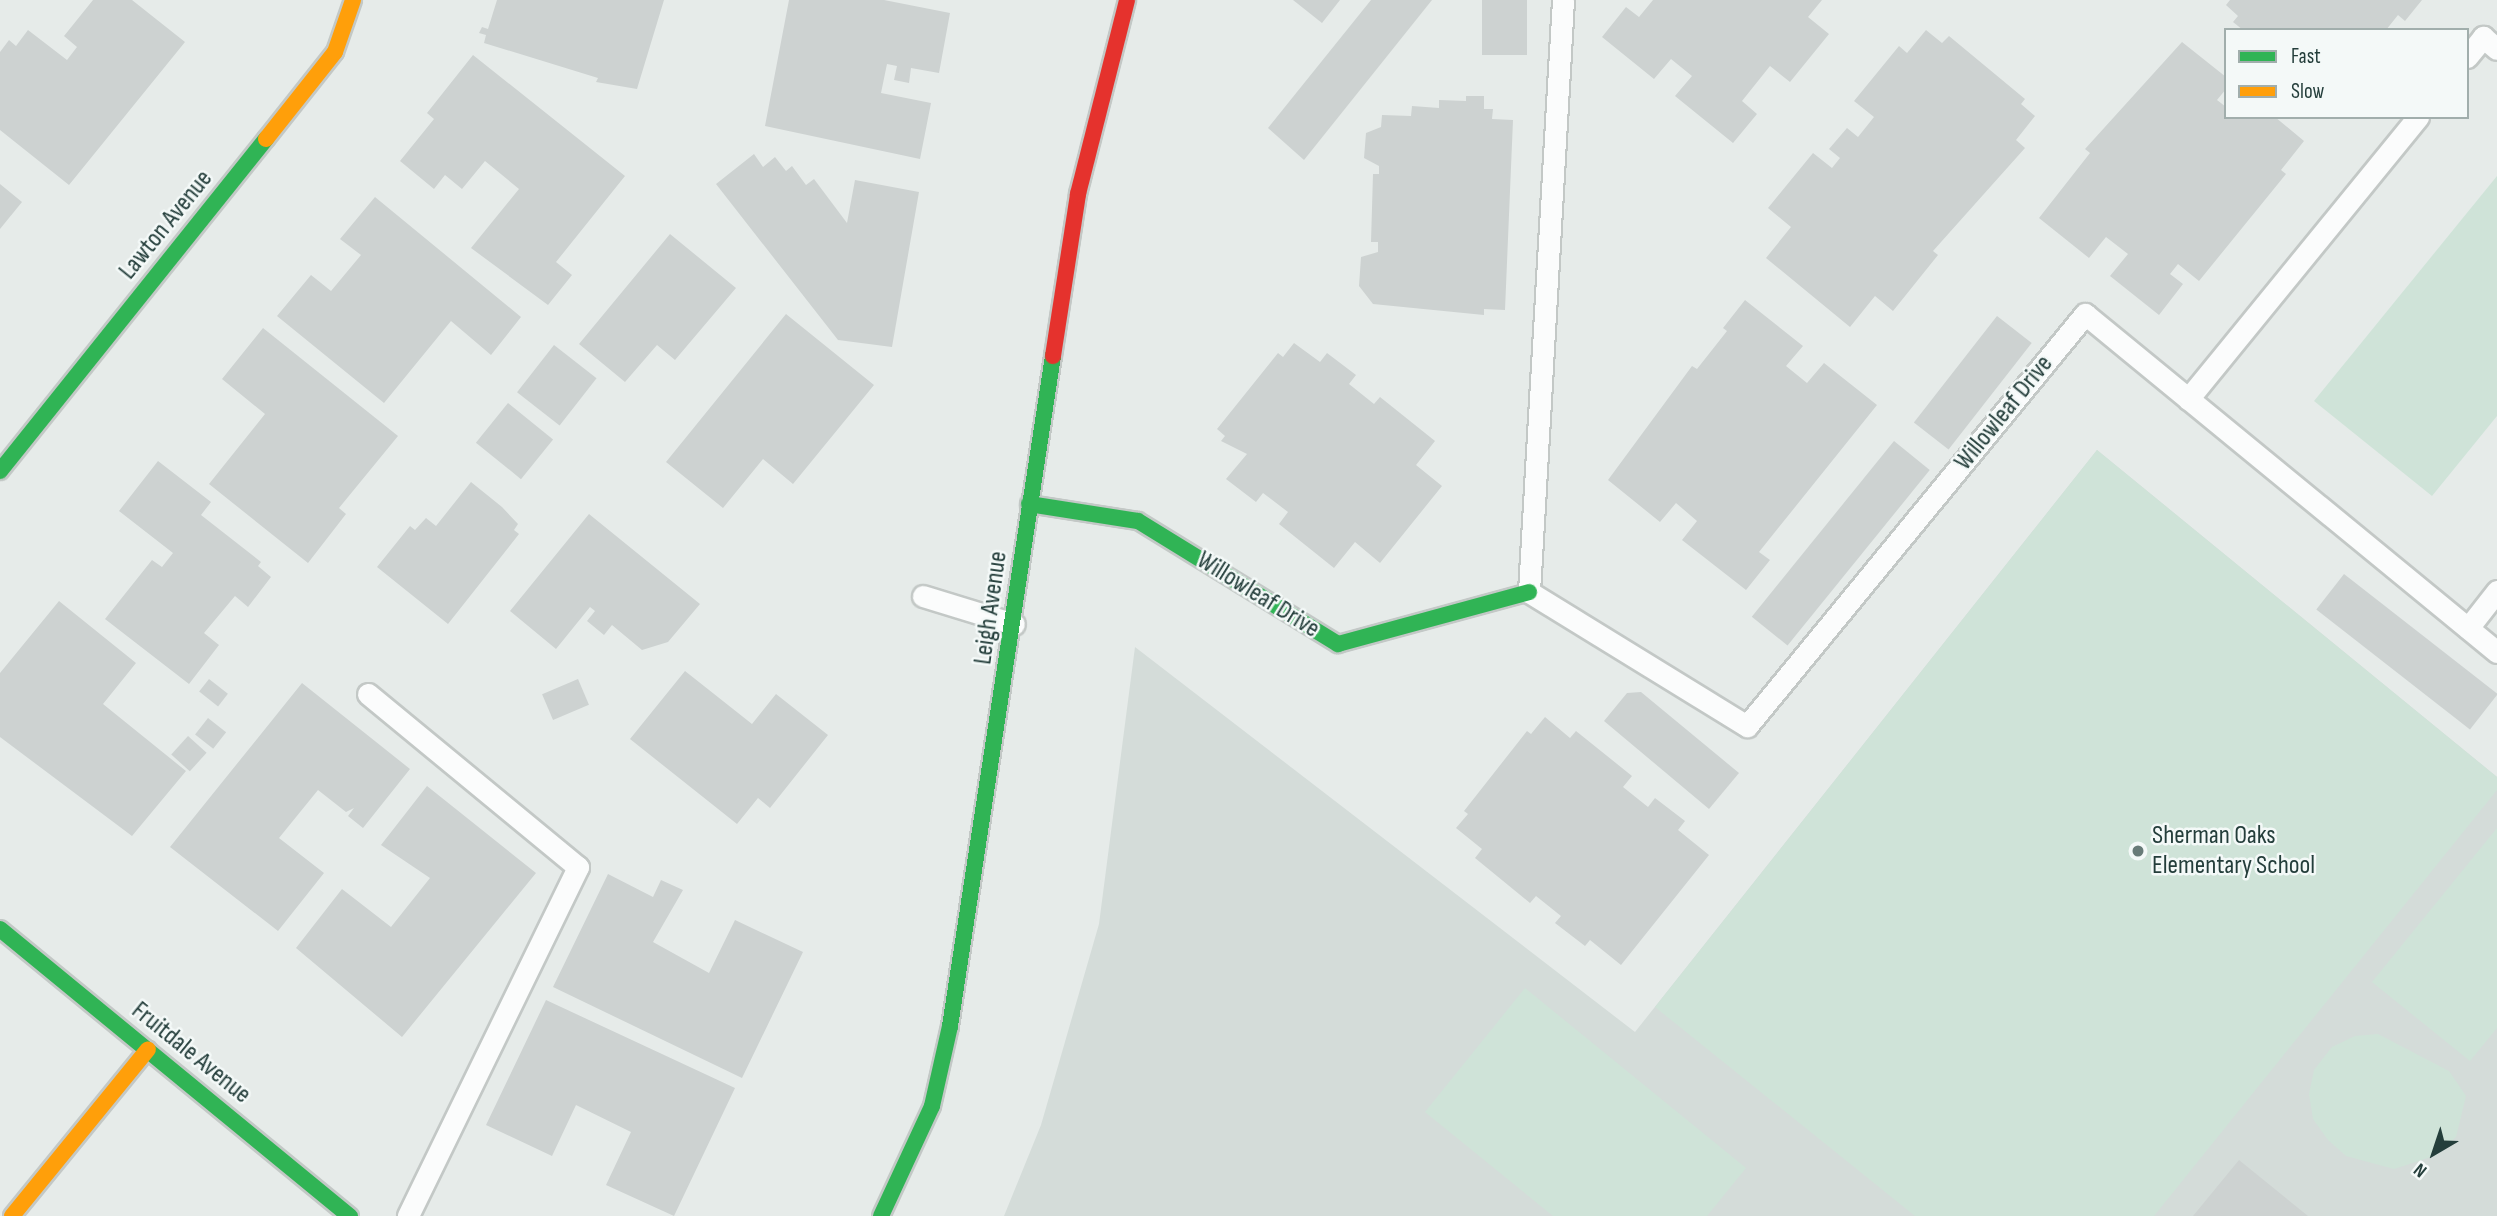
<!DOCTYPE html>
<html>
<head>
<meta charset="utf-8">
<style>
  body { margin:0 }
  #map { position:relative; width:2497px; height:1216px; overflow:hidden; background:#e6ebe9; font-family:"Sofia Sans Condensed",sans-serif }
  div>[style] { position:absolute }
  .built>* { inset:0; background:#d4dcd9 }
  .green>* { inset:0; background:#cfe3d8 }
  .building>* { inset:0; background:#cdd2d1; transform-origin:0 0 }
  .roads { filter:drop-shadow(2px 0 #c3c8c6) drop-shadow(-2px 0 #c3c8c6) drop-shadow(0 2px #c3c8c6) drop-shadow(0 -2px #c3c8c6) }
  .lane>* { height:21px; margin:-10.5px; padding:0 10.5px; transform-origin:10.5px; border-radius:10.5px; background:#fbfcfc }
  .fast>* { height:16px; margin:-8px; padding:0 8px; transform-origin:8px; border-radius:8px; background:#30b455 }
  .slow>* { height:16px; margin:-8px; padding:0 8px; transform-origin:8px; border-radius:8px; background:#ff9f0a }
  .jam>* { height:16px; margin:-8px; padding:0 8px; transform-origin:8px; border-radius:8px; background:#e5322d }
  .dots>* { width:19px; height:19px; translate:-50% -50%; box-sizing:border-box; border:4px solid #f4f9f8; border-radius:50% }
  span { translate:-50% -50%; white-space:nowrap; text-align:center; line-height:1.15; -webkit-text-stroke:5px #f4f9f8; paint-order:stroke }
  .street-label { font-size:26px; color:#243e3b }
  .poi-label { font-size:26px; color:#243e3b }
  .left { translate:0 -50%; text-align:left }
  .legend { position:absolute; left:2224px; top:28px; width:245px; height:91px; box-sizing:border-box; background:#f4f9f8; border:2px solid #a1aeac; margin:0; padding:9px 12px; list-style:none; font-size:21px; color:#243e3b }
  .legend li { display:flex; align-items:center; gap:14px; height:35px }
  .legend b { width:35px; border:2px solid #a1aeac }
  .north { position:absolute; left:2399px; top:1118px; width:70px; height:70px; -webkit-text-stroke:5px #f4f9f8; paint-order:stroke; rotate:219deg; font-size:19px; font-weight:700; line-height:28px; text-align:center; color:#243e3b }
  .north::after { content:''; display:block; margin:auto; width:24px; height:32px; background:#243e3b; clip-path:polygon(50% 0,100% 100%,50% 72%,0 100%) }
</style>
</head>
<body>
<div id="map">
  <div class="built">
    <i style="clip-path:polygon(2097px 450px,2497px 777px,2497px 1216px,1004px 1216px,1041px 1125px,1099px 924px,1135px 647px,1635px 1032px)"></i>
  </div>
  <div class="green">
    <i style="clip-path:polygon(2497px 176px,2497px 416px,2432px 496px,2314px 401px)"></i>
    <i style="clip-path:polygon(2097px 450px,2497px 777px,2497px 790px,2154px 1216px,1915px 1216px,1655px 1007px)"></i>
    <i style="clip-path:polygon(2497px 828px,2497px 1028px,2470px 1061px,2372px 982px)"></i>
    <i style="clip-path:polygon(1525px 988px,1746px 1168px,1707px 1216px,1553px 1216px,1425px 1112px)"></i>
    <i style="clip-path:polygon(2378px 1034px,2449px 1071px,2466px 1096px,2456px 1137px,2437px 1155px,2394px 1169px,2346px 1156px,2328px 1140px,2313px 1119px,2309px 1094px,2314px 1070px,2332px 1047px,2355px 1036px)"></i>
  </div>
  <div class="building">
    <i style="clip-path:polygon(93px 0,132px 0,185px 42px,69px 185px,0 130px,0 52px,9px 40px,16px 46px,28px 30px,67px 60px,77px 47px,64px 36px)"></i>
    <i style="clip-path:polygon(497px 0,664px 0,637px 89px,596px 82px,598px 78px,484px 43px,486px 35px,479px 33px,482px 27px,488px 29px)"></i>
    <i style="clip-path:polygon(789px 0,884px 0,950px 13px,939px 73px,911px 68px,909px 83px,894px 80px,897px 66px,887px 64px,881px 93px,931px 103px,920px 159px,765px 126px)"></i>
    <i style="clip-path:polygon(1293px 0,1340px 0,1322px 23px)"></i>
    <i style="clip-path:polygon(1371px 0,1432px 0,1304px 160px,1268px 128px)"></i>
    <i style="left:1482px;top:0;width:45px;height:55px"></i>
    <i style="clip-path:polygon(1653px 0,1822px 0,1808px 17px,1829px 34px,1790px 82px,1770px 66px,1742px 101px,1757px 114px,1733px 143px,1675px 96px,1692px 76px,1671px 59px,1654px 79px,1602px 37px,1626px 7px,1639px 17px)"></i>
    <i style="clip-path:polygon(2230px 0,2422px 0,2405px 21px,2398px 15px,2386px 30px,2243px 30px,2233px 22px,2238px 16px,2226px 5px)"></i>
    <i style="clip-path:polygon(1926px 30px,1942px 43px,1949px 36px,2025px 99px,2021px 104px,2035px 116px,2016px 140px,2025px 148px,1933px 251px,1938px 255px,1893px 311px,1875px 296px,1850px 327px,1766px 258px,1791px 227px,1768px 208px,1813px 153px,1832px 168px,1840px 158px,1829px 149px,1847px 128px,1858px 137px,1874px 117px,1854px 101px,1899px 46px,1907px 53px)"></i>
    <i style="clip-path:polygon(2182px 42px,2226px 77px,2226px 89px,2217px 100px,2226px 107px,2226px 117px,2275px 117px,2304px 141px,2281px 170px,2286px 174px,2199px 281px,2178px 264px,2170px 274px,2183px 284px,2159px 315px,2110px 276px,2128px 254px,2106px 237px,2089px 258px,2039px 218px,2090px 153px,2085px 149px)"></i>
    <i style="clip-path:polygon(473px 55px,625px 176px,556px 262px,572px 275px,548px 305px,471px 248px,519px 189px,485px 161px,462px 189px,445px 175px,434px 189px,400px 161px,434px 119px,427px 113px)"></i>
    <i style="clip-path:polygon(1466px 96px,1484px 96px,1484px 109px,1493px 109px,1492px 119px,1513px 120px,1505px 310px,1484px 309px,1484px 315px,1373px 304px,1359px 286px,1361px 257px,1378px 252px,1378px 242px,1371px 242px,1373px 174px,1379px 174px,1379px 166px,1364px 158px,1366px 133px,1381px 127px,1382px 115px,1411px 116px,1412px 106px,1439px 108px,1439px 100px,1466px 101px)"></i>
    <i style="clip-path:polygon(754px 154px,763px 167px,775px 157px,786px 171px,792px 166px,806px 185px,814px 179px,847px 223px,855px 180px,919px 192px,892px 347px,838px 340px,716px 184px)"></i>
    <i style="clip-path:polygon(0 184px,22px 202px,0 229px)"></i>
    <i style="clip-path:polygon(375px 197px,521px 317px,491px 355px,451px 321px,384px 403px,277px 316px,311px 275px,331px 291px,361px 255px,340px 239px)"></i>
    <i style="clip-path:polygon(670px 234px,736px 288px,675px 360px,657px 345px,625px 382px,579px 344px)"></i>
    <i style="clip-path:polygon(1745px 300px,1803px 346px,1786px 366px,1807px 383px,1824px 363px,1877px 405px,1759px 552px,1770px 560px,1746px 590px,1682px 540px,1697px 521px,1676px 503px,1660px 522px,1608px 480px,1692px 366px,1697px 369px,1727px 331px,1723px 328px)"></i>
    <i style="clip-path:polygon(786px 314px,874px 385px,793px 484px,763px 459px,723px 508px,666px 462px)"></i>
    <i style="left:1997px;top:316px;width:44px;height:135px;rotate:38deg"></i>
    <i style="clip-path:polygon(263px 328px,398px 436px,339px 508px,346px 514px,308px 563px,209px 484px,265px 414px,222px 379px)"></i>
    <i style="clip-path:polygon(1294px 343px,1320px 362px,1327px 353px,1356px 375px,1349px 384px,1374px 404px,1380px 397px,1435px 441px,1416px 465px,1442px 486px,1380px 563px,1355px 542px,1334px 568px,1279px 524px,1288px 512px,1263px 493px,1256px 502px,1226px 479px,1247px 454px,1221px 441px,1225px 436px,1217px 429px,1278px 353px,1283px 357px)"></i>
    <i style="left:554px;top:345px;width:54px;height:60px;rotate:38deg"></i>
    <i style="left:508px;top:403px;width:58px;height:51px;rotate:39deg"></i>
    <i style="left:1894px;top:441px;width:46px;height:226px;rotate:39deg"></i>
    <i style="clip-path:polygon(158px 461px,211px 502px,201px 515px,261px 562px,258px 566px,271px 577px,248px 607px,235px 596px,204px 633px,219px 645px,189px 684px,105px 619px,152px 560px,162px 567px,173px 553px,119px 511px)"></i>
    <i style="clip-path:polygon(471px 482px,502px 507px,518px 524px,514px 530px,519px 534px,448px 624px,377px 567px,410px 526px,415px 530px,426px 518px,436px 526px)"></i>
    <i style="clip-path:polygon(589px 514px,700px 604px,668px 642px,642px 650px,612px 625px,604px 635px,587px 621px,595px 611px,590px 607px,556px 649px,510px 611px)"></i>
    <i style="left:2344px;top:574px;width:195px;height:45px;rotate:38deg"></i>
    <i style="clip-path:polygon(59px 601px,136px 663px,103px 704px,186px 771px,132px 836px,0 737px,0 673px)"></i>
    <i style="clip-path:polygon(685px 671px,752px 724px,776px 694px,828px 735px,770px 808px,758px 798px,737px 824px,630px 739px)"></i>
    <i style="left:209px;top:679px;width:24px;height:16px;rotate:38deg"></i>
    <i style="left:578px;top:679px;width:28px;height:39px;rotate:67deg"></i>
    <i style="clip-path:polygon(302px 683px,410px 769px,363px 828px,348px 816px,354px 808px,346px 812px,318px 790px,279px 838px,324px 873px,278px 931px,170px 847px)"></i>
    <i style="clip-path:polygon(1641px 692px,1739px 773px,1709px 809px,1604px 721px,1627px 693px)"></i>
    <i style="clip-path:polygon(1545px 717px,1570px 738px,1576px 731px,1632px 776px,1623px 787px,1648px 807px,1655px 798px,1685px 821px,1678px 830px,1709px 855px,1621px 965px,1590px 940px,1585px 946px,1555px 923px,1561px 916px,1536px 896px,1530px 903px,1475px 858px,1482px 849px,1456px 828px,1468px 814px,1464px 811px,1527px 731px,1531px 734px)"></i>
    <i style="left:208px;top:718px;width:23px;height:21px;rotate:38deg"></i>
    <i style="left:188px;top:736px;width:25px;height:25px;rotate:42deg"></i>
    <i style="clip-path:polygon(427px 786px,536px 873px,402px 1037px,296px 948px,342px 889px,391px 927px,430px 878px,381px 845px)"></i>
    <i style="clip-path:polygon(608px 874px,653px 897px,661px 880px,683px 890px,653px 942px,709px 973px,735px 920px,803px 952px,742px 1078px,553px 987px)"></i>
    <i style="clip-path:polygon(546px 1000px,735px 1088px,674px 1216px,606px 1185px,631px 1132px,576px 1105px,552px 1156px,486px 1125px)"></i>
    <i style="clip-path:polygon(2239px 1160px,2308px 1216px,2193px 1216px)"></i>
  </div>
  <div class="roads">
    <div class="lane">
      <i style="left:1563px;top:0;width:593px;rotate:93.29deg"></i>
      <i style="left:1529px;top:592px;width:256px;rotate:31.6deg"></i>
      <i style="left:1747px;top:726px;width:533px;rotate:-50.63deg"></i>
      <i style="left:2085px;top:314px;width:533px;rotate:39.37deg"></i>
      <i style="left:2467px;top:57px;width:26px;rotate:-51deg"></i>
      <i style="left:2483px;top:37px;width:18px;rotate:41deg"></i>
      <i style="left:2188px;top:399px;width:364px;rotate:-50.8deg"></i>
      <i style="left:923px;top:596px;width:95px;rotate:17.1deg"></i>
      <i style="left:2468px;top:628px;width:47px;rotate:-51.9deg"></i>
      <i style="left:368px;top:694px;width:272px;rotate:39.5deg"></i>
      <i style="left:578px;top:867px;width:388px;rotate:116deg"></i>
    </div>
    <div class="fast">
      <i style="left:0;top:471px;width:425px;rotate:-51.3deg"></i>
      <i style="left:1029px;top:504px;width:110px;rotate:8.9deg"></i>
      <i style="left:1138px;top:521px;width:235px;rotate:31.6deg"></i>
      <i style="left:1338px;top:644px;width:198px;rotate:-15.2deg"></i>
      <i style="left:0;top:929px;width:453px;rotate:39.4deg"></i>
      <i style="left:881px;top:1216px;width:121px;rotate:-65.1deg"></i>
      <i style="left:932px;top:1106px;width:82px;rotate:-77.3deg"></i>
      <i style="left:950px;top:1026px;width:678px;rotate:-81.26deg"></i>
    </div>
    <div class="slow">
      <i style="left:266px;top:139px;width:111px;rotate:-51.6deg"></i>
      <i style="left:335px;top:52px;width:55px;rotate:-70.9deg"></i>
      <i style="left:12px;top:1216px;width:215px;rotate:-50.8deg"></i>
    </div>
    <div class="jam">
      <i style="left:1053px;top:356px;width:164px;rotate:-81.2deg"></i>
      <i style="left:1078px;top:194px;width:200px;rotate:-75.8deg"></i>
    </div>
  </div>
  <div class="dots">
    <i style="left:2138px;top:851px;background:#687b78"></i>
  </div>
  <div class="street-label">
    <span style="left:166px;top:225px;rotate:-51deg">Lawton Avenue</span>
    <span style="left:2004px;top:413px;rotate:-51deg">Willowleaf Drive</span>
    <span style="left:1258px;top:595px;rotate:32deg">Willowleaf Drive</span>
    <span style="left:991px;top:608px;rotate:-82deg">Leigh Avenue</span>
    <span style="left:191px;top:1053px;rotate:39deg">Fruitdale Avenue</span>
  </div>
  <div class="poi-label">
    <span class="left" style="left:2152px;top:851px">Sherman Oaks<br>Elementary School</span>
  </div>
  <ul class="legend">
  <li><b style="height:9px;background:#30b455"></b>Fast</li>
  <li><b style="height:9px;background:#ff9f0a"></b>Slow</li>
  </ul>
  <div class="north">N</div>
</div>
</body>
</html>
